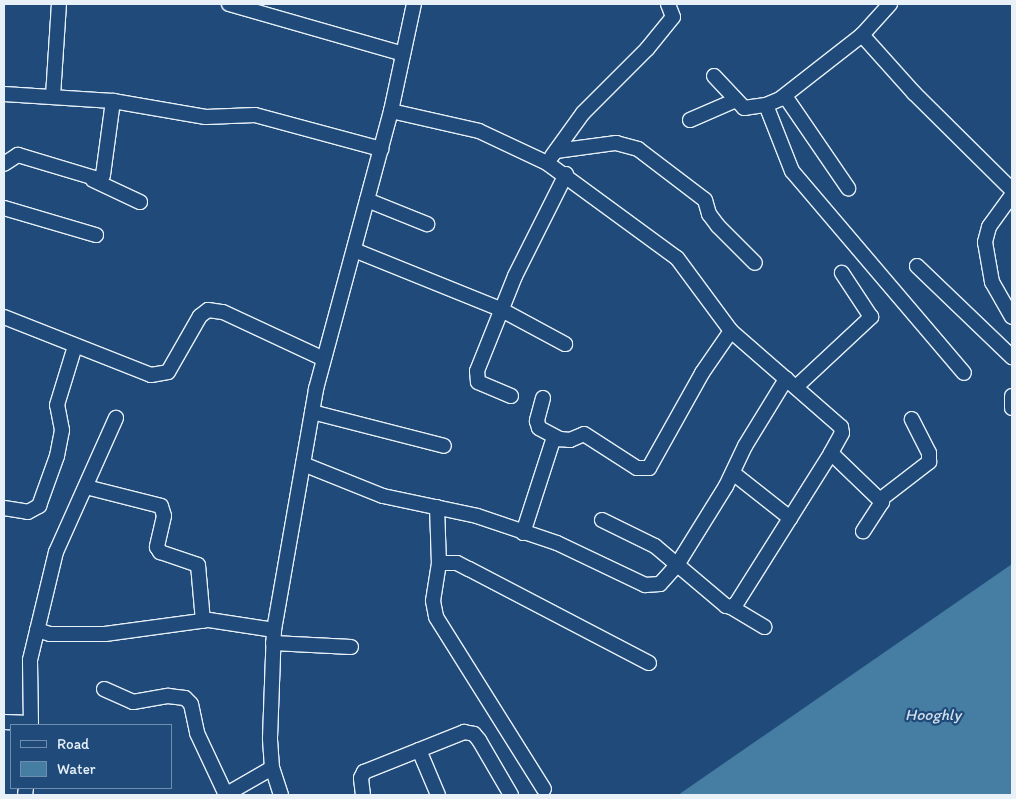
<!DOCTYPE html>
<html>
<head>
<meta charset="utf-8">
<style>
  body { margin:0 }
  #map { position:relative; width:1016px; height:799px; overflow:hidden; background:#1f4a7a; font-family:Itim,sans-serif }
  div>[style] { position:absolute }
  .water>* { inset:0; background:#467da3 }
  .roads { filter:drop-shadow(1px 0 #e8f1f8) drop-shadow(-1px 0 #e8f1f8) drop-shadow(0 1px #e8f1f8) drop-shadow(0 -1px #e8f1f8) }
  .minor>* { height:14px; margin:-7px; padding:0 7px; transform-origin:7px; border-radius:7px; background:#1f4a7a }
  span { translate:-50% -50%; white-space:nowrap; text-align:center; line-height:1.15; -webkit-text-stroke:4.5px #1f4a7a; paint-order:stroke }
  .water-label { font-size:16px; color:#d0e0eb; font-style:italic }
  .frame { position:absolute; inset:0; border:5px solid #e8f1f8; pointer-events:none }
  .legend { position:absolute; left:10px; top:724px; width:162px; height:65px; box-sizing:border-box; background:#1f4a7a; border:1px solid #6f8dac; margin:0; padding:6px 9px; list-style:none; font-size:15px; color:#e8f1f8 }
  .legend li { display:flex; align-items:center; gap:10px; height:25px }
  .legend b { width:25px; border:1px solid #6f8dac }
</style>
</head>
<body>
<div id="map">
  <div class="water">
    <i style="clip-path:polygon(1012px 564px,1012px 795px,678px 795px)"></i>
  </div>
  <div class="roads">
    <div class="minor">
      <i style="left:229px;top:4px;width:181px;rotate:16deg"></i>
      <i style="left:862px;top:35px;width:78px;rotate:48.1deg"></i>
      <i style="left:914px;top:93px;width:138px;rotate:44.7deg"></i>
      <i style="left:714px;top:76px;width:44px;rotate:46.8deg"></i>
      <i style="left:744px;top:108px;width:22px;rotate:-8deg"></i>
      <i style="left:766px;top:105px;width:15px;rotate:-23deg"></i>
      <i style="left:780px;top:99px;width:104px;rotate:-38deg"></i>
      <i style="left:862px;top:35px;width:42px;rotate:-47.9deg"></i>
      <i style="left:4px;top:94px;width:109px;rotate:3.7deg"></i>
      <i style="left:113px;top:101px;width:94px;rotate:9.8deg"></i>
      <i style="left:206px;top:117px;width:49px;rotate:-2.3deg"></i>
      <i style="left:255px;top:115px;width:131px;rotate:15.1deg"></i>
      <i style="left:53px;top:96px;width:92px;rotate:-86.3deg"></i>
      <i style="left:785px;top:96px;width:112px;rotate:55.6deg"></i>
      <i style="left:766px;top:105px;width:71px;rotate:68.5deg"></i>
      <i style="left:792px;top:171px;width:265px;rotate:49.6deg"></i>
      <i style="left:391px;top:111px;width:90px;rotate:12.8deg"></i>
      <i style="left:479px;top:131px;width:75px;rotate:25.2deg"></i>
      <i style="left:547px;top:163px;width:161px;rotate:36.2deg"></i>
      <i style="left:677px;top:258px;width:91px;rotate:53.5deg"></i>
      <i style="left:731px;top:331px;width:146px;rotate:41.1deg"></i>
      <i style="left:841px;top:427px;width:6px;rotate:81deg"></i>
      <i style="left:842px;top:433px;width:23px;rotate:119deg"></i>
      <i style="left:831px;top:453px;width:71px;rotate:43.9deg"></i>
      <i style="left:882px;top:502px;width:35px;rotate:123deg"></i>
      <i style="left:690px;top:120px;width:50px;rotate:-23.5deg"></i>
      <i style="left:556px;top:151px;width:61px;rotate:-7.6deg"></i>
      <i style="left:616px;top:143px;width:23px;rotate:15deg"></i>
      <i style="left:638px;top:149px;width:84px;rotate:37.3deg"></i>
      <i style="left:705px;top:200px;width:15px;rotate:74deg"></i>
      <i style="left:709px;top:214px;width:15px;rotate:53deg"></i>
      <i style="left:718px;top:226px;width:52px;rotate:45deg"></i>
      <i style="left:552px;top:156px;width:53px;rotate:-54.2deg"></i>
      <i style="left:583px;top:113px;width:91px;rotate:-45deg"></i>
      <i style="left:647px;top:49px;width:41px;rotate:-50.9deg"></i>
      <i style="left:673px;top:17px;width:14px;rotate:-111deg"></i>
      <i style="left:4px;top:164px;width:17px;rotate:-33deg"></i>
      <i style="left:18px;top:155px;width:84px;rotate:16.7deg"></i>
      <i style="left:98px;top:179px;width:6px;rotate:-39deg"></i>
      <i style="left:103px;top:175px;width:75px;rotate:-82.3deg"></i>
      <i style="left:93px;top:180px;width:52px;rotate:25.1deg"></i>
      <i style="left:1012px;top:195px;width:39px;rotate:126deg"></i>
      <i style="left:989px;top:227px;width:16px;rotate:105deg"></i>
      <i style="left:985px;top:242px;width:41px;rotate:80.1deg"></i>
      <i style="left:992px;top:282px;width:40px;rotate:60.3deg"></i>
      <i style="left:367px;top:200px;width:65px;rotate:21.8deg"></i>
      <i style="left:4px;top:208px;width:96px;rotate:16.4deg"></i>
      <i style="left:354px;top:250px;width:157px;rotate:22deg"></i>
      <i style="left:500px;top:309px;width:74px;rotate:28.3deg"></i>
      <i style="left:917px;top:266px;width:132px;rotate:43.8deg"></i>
      <i style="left:4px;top:317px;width:158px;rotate:21.5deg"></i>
      <i style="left:151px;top:375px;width:17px;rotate:-10deg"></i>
      <i style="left:168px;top:372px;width:64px;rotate:-60.3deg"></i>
      <i style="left:200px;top:316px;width:10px;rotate:-37deg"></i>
      <i style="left:208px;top:310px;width:15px;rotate:8deg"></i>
      <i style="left:223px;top:312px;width:111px;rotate:25deg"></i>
      <i style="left:796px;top:387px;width:103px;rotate:-43deg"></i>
      <i style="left:871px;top:317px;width:53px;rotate:-123.4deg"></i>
      <i style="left:511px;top:396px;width:36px;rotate:-157deg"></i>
      <i style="left:478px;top:382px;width:11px;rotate:-95deg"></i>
      <i style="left:477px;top:371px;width:102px;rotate:-68.2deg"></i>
      <i style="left:515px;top:276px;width:114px;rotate:-63.4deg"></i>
      <i style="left:1012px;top:396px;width:12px;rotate:90deg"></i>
      <i style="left:543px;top:398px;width:24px;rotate:105deg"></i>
      <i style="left:537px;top:421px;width:7px;rotate:74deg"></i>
      <i style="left:539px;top:428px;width:24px;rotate:28deg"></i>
      <i style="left:560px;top:439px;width:10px;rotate:6deg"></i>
      <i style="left:570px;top:440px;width:15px;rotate:-23deg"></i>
      <i style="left:584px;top:434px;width:63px;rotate:32.7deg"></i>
      <i style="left:637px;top:468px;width:12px"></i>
      <i style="left:649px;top:468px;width:109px;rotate:-60.8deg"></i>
      <i style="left:702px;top:373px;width:51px;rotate:-55.4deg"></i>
      <i style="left:312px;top:412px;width:136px;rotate:14.4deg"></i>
      <i style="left:303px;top:464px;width:86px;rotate:21.8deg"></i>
      <i style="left:383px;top:496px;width:96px;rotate:12deg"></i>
      <i style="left:477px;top:516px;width:84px;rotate:18.6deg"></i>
      <i style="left:557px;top:543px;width:98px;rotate:25.5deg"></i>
      <i style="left:645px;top:585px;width:15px;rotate:-4deg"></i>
      <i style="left:660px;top:584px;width:25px;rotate:-48deg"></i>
      <i style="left:677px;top:565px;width:93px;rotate:-58.2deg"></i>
      <i style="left:726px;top:486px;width:44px;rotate:-64.6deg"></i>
      <i style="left:745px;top:446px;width:79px;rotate:-58.5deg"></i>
      <i style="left:733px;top:473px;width:73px;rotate:38.3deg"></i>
      <i style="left:86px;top:487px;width:77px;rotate:14.2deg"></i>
      <i style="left:161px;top:506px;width:10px;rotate:73deg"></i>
      <i style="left:164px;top:516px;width:32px;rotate:103deg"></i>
      <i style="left:157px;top:547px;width:6px;rotate:59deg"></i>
      <i style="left:160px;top:552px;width:40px;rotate:18.9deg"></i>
      <i style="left:198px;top:565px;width:56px;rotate:84.9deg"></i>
      <i style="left:881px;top:499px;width:61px;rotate:-37.6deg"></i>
      <i style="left:929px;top:462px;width:9px;rotate:-90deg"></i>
      <i style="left:929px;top:453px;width:38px;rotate:-117deg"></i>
      <i style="left:437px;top:507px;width:56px;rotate:88deg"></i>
      <i style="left:439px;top:563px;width:38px;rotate:99deg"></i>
      <i style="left:433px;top:601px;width:16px;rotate:79deg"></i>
      <i style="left:436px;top:617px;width:203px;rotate:57.9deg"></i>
      <i style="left:4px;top:508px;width:24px;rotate:9deg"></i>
      <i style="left:28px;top:512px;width:13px;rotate:-29deg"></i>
      <i style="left:39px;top:506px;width:53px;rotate:-70.2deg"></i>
      <i style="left:57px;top:456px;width:26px;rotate:-79deg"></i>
      <i style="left:62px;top:430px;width:25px;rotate:-101deg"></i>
      <i style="left:57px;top:405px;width:62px;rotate:-73deg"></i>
      <i style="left:602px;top:520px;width:59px;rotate:26.1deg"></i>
      <i style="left:655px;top:546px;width:93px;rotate:40.2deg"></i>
      <i style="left:726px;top:606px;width:5px;rotate:11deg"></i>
      <i style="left:731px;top:607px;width:6px;rotate:-31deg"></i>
      <i style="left:736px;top:604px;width:178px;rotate:-57.8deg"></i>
      <i style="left:523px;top:533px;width:101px;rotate:-72.1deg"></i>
      <i style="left:439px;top:563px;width:18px"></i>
      <i style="left:457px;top:563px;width:13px;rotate:27deg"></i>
      <i style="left:469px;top:569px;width:203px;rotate:27.6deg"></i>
      <i style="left:731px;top:607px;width:39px;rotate:31deg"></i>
      <i style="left:37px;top:630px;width:14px;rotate:17deg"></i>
      <i style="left:50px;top:634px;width:55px"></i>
      <i style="left:105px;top:634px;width:105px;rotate:-7.7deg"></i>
      <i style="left:209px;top:620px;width:66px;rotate:8.7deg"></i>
      <i style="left:273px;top:643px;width:78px;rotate:2.9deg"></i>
      <i style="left:104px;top:689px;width:32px;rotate:24deg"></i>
      <i style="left:133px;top:702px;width:36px;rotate:-10deg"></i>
      <i style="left:168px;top:696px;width:17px;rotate:7deg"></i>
      <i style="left:185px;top:698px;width:8px;rotate:45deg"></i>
      <i style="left:191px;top:704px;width:30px;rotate:78deg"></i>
      <i style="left:197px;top:733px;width:68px;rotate:64.9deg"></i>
      <i style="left:4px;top:722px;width:26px;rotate:2deg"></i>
      <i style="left:31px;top:725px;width:65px;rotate:-90.9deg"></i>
      <i style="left:30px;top:660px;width:111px;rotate:-76.5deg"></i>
      <i style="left:56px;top:552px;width:147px;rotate:-65.9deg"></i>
      <i style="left:419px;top:750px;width:49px;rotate:67.1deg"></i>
      <i style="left:25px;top:795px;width:7px;rotate:-82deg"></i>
      <i style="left:225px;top:795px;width:54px;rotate:-29.9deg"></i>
      <i style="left:281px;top:795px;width:28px;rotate:-108deg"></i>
      <i style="left:272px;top:768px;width:30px;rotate:-94deg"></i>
      <i style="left:270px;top:738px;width:108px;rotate:-87.9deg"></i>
      <i style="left:274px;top:630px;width:245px;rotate:-80.1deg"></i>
      <i style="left:316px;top:389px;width:288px;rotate:-74.9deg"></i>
      <i style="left:391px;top:111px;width:109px;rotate:-77.9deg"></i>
      <i style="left:363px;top:795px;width:17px;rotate:-97deg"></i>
      <i style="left:361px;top:778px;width:7px;rotate:-63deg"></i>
      <i style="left:364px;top:772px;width:108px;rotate:-21.8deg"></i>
      <i style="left:464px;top:732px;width:10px;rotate:11deg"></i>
      <i style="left:474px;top:734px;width:8px;rotate:50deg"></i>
      <i style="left:479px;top:740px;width:64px;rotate:59.8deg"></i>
    </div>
  </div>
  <div class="water-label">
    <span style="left:933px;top:715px">Hooghly</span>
  </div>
  <div class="frame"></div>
  <ul class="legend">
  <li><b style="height:6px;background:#1f4a7a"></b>Road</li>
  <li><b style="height:14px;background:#467da3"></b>Water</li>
  </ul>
</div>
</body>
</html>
